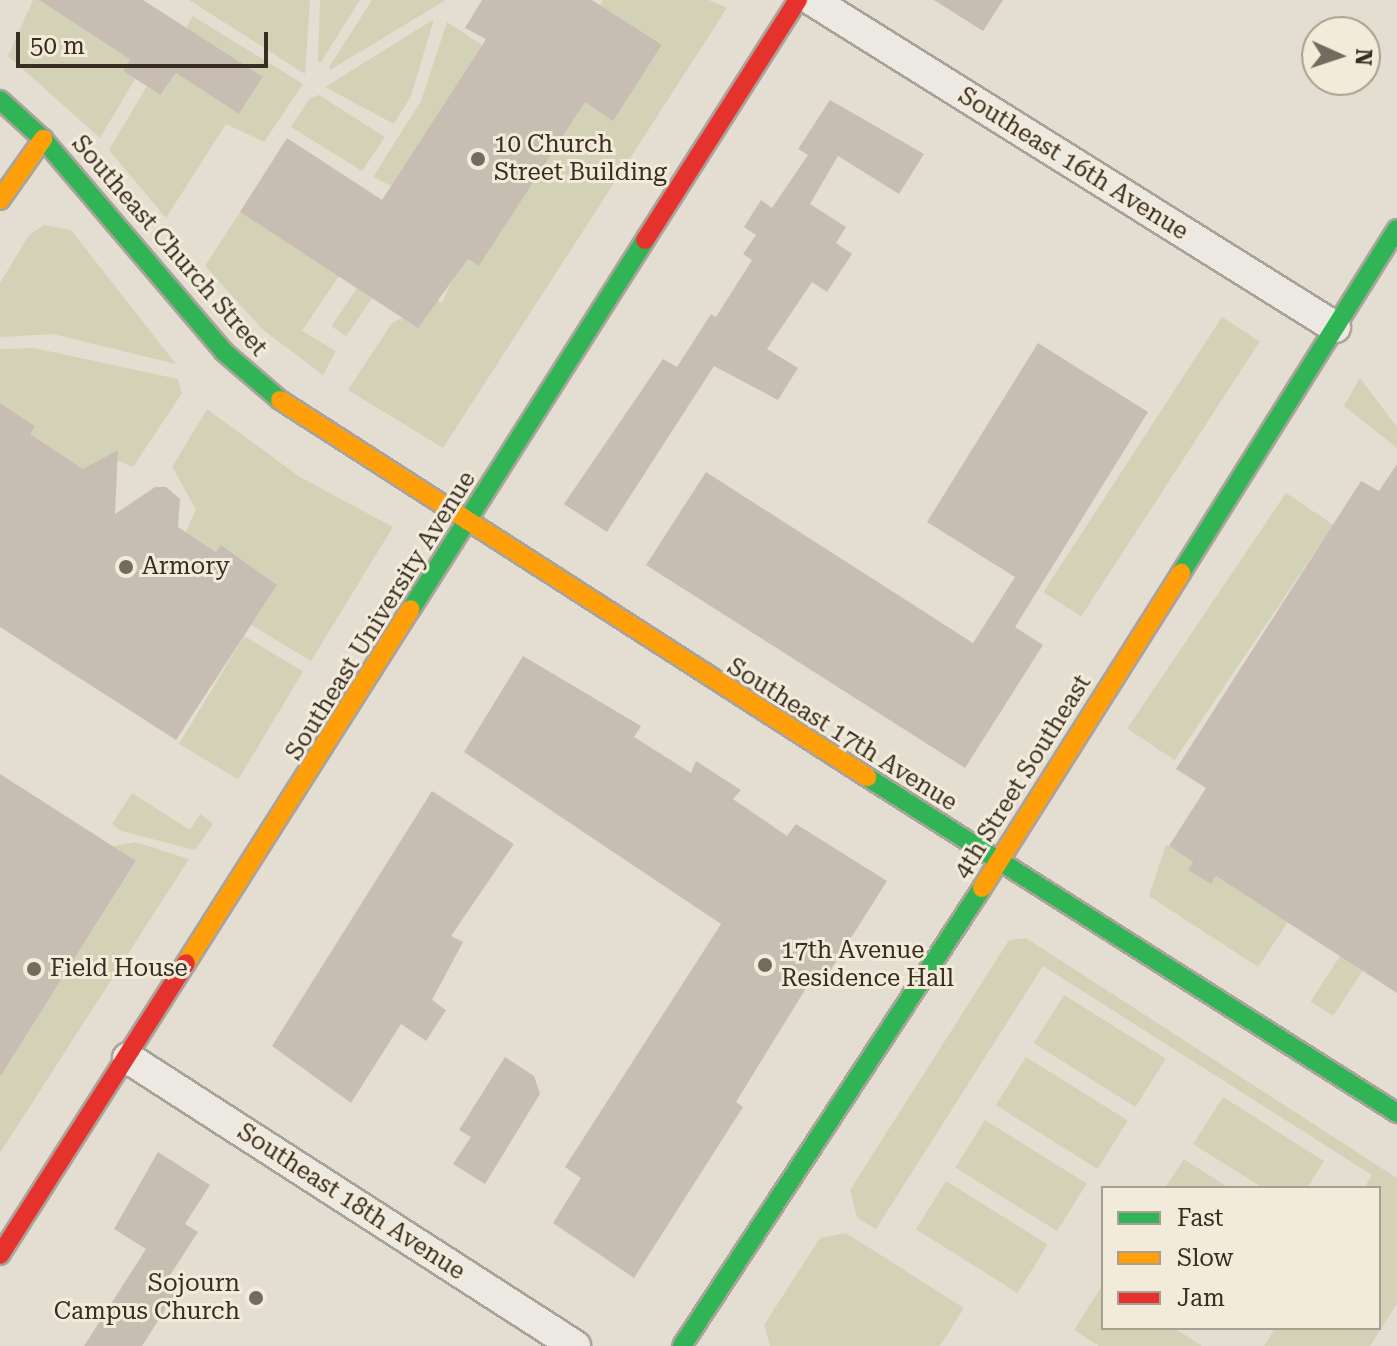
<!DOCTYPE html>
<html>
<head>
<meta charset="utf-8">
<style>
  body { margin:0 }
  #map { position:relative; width:1397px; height:1346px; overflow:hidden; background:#e4ded2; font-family:"Roboto Serif",serif }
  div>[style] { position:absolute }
  .green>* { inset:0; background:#d3d2b6; transform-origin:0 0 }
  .building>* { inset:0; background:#c7bdb3 }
  .roads { filter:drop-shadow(2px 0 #aaa39a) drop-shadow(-2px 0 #aaa39a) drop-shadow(0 2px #aaa39a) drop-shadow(0 -2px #aaa39a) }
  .street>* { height:30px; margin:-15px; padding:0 15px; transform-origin:15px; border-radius:15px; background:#ece9e3 }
  .fast>* { height:18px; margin:-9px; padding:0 9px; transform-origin:9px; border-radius:9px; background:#30b455 }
  .slow>* { height:18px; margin:-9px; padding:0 9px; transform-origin:9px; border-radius:9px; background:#ff9f0a }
  .jam>* { height:18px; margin:-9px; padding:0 9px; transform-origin:9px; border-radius:9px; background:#e5322d }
  .dots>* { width:22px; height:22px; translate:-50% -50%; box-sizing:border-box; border:4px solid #f3ebda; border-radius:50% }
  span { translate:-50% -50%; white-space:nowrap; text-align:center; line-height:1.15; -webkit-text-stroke:6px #f3ebda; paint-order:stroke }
  .poi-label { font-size:24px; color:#392c22 }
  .left { translate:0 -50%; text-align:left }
  .right { translate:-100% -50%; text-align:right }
  .street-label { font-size:24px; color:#392c22 }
  .legend { position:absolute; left:1101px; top:1186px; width:280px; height:144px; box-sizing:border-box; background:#f3ebda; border:2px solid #a99f90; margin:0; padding:10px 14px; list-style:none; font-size:24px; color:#392c22 }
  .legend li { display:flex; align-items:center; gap:16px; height:40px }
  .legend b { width:40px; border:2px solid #a99f90 }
  .north { position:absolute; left:1301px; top:16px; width:80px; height:80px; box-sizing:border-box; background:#f3ebda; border:2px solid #a99f90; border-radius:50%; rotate:93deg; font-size:22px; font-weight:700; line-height:32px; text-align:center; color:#392c22 }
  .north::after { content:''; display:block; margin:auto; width:28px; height:36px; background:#756a60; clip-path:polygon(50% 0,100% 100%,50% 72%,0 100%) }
  .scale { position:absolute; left:16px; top:32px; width:252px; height:36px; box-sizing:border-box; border:4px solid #392c22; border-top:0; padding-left:10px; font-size:24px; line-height:28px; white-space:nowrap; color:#392c22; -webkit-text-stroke:6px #f3ebda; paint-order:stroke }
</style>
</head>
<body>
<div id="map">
  <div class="green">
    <i style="clip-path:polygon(33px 0,62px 0,130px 59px,123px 71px,135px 79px,100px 138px,8px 56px)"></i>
    <i style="clip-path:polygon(189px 0,310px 0,305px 74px)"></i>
    <i style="clip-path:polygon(320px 0,360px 0,321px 62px,318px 62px)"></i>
    <i style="clip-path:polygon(372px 0,446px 0,330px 70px,329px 67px)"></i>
    <i style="clip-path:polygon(603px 0,709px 0,727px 8px,443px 448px,348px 390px,392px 323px,436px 300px,442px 303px,463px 256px,479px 266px,585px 102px,613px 120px,662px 46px,600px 5px)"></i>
    <i style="clip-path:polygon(193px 16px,303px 84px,264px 142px,226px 124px,166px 218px,109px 150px,147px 86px,162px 95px,176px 73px,239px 114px,263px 78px,186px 28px)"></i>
    <i style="clip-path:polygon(434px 19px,411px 96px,394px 124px,325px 87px)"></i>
    <i style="clip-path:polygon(447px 22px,482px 45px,391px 186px,373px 177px,421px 101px)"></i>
    <i style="clip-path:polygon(319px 95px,385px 137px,362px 171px,291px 127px,310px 98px)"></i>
    <i style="clip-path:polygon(240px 212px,339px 276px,302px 331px,336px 351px,323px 375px,262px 329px,205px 266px)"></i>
    <i style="clip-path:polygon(44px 225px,71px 230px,176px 364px,53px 334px,0 337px,0 283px,29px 235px)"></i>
    <i style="left:357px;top:288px;width:18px;height:46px;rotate:34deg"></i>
    <i style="left:1222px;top:317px;width:45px;height:328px;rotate:33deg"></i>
    <i style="clip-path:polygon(34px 348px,178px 379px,182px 393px,133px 467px,112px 458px,90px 474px,30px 434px,35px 426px,0 403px,0 349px)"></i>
    <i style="clip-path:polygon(1360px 378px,1397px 427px,1397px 448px,1344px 406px)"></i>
    <i style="clip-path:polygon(207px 409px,300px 477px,393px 527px,311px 661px,251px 625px,274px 590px,272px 581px,221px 545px,216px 552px,186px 532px,196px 509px,172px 467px)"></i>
    <i style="left:1286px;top:493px;width:57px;height:284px;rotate:34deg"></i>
    <i style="left:244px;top:636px;width:69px;height:126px;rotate:31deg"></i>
    <i style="clip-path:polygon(132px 793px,190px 830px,200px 814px,213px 824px,195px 850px,121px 831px,112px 824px)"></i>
    <i style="clip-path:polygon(135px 842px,189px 859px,0 1153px,0 1077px,136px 862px,113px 846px)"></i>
    <i style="clip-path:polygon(1166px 844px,1193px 862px,1189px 870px,1211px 883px,1216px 876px,1288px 922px,1258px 967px,1149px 896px)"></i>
    <i style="clip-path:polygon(1026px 938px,1397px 1178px,1397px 1304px,1370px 1346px,1264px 1346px,1275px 1328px,1379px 1328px,1379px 1188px,1364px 1188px,1372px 1175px,1043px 966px,876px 1229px,857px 1218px,850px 1190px,1009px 940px)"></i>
    <i style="left:1340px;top:956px;width:27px;height:54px;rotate:33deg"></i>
    <i style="left:1064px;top:995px;width:120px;height:57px;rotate:32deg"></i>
    <i style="left:1026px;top:1057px;width:120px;height:57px;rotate:32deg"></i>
    <i style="clip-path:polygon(1223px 1097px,1324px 1161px,1307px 1188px,1263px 1188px,1193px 1144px)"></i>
    <i style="left:985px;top:1120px;width:120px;height:56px;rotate:32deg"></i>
    <i style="clip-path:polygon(1184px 1159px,1229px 1188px,1165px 1188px)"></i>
    <i style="left:946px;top:1181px;width:120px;height:57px;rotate:32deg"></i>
    <i style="clip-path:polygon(846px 1233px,964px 1308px,940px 1346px,770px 1346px,764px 1325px,820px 1238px)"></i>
    <i style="clip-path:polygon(1103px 1284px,1103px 1328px,1174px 1328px,1202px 1346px,1099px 1346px,1074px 1330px)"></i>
  </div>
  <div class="building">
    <i style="clip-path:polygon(39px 0,143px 0,263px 77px,239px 114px,176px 73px,161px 95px,123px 71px,130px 59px)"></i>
    <i style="clip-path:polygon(482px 0,592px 0,662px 45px,613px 121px,585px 102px,479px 266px,468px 259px,418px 328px,240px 212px,287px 138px,382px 200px,486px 39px,465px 28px)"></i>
    <i style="clip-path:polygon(934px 0,1003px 0,983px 31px)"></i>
    <i style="clip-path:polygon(830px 100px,924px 154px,899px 194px,838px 156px,810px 204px,846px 227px,836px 243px,852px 254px,827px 292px,812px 282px,767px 349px,798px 368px,778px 400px,714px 366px,607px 532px,564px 504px,663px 359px,677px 367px,711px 314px,716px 317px,752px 260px,743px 254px,756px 235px,744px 227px,761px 200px,772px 208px,808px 155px,798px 149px)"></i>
    <i style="clip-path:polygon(1038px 343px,1148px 412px,1015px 627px,1043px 645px,965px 768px,646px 565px,706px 472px,973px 643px,1015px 577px,927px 522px)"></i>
    <i style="clip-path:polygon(0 403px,35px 426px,30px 434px,83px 469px,118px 450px,115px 514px,155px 487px,166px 487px,180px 499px,178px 527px,216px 552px,221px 545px,277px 585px,176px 740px,0 627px)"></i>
    <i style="clip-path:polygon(1397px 464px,1397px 993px,1216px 876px,1211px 884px,1188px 870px,1193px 862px,1169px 846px,1206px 788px,1176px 769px,1361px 481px,1379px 491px)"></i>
    <i style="clip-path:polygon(523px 656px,641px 726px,634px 737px,691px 773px,696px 761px,741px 790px,733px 799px,787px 836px,796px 824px,887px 881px,818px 990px,808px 985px,736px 1102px,743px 1107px,634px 1278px,553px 1223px,581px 1178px,565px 1167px,721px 924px,464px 752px)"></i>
    <i style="clip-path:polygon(0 774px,136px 861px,0 1077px)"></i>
    <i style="clip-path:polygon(432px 791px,514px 844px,451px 936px,463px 942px,432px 1000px,446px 1010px,426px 1041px,401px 1024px,351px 1103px,272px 1046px)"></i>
    <i style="clip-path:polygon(505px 1057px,534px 1076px,540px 1094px,485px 1184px,453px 1164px,471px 1137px,459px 1130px)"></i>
    <i style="clip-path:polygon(158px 1152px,210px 1185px,185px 1224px,198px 1232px,163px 1286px,175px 1294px,142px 1346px,84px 1346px,146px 1249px,114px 1229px)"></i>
  </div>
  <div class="roads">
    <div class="street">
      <i style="left:812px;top:0;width:617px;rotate:32.02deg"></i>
      <i style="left:128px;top:1058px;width:532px;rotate:32.79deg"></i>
    </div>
    <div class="fast">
      <i style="left:0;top:100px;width:58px;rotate:42.2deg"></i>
      <i style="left:43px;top:139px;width:280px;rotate:49.6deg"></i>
      <i style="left:224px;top:352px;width:74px;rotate:40.6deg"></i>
      <i style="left:1181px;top:573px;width:406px;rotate:-57.9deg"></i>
      <i style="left:411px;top:609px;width:437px;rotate:-57.6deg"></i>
      <i style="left:867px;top:777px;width:628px;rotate:32.37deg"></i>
      <i style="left:682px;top:1346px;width:548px;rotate:-56.77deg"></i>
    </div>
    <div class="slow">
      <i style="left:0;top:200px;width:75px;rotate:-54.8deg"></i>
      <i style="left:280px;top:400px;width:698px;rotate:32.71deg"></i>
      <i style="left:982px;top:888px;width:373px;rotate:-57.7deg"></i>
      <i style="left:186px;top:963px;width:419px;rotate:-57.6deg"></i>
    </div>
    <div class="jam">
      <i style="left:645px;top:240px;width:285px;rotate:-57.5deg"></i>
      <i style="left:0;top:1255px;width:346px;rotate:-57.5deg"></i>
    </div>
  </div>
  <div class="dots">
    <i style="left:478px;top:159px;background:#756a60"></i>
    <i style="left:126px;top:567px;background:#756a60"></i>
    <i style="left:765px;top:965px;background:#756a60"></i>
    <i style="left:34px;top:969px;background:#756a60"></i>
    <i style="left:256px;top:1298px;background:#756a60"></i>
  </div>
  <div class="poi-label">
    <span class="left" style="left:494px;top:159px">10 Church<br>Street Building</span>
    <span class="left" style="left:142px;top:567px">Armory</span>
    <span class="left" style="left:781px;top:965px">17th Avenue<br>Residence Hall</span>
    <span class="left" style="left:50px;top:969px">Field House</span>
    <span class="right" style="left:240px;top:1298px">Sojourn<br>Campus Church</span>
  </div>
  <div class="street-label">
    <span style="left:1073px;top:164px;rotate:32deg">Southeast 16th Avenue</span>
    <span style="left:169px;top:246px;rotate:49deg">Southeast Church Street</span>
    <span style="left:381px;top:616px;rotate:-58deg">Southeast University Avenue</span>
    <span style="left:842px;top:735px;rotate:32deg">Southeast 17th Avenue</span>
    <span style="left:1023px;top:777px;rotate:-58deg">4th Street Southeast</span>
    <span style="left:351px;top:1202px;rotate:33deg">Southeast 18th Avenue</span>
  </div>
  <ul class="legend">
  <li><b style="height:10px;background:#30b455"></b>Fast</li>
  <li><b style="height:10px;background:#ff9f0a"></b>Slow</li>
  <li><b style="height:10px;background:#e5322d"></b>Jam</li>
  </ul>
  <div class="north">N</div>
  <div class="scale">50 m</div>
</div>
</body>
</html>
